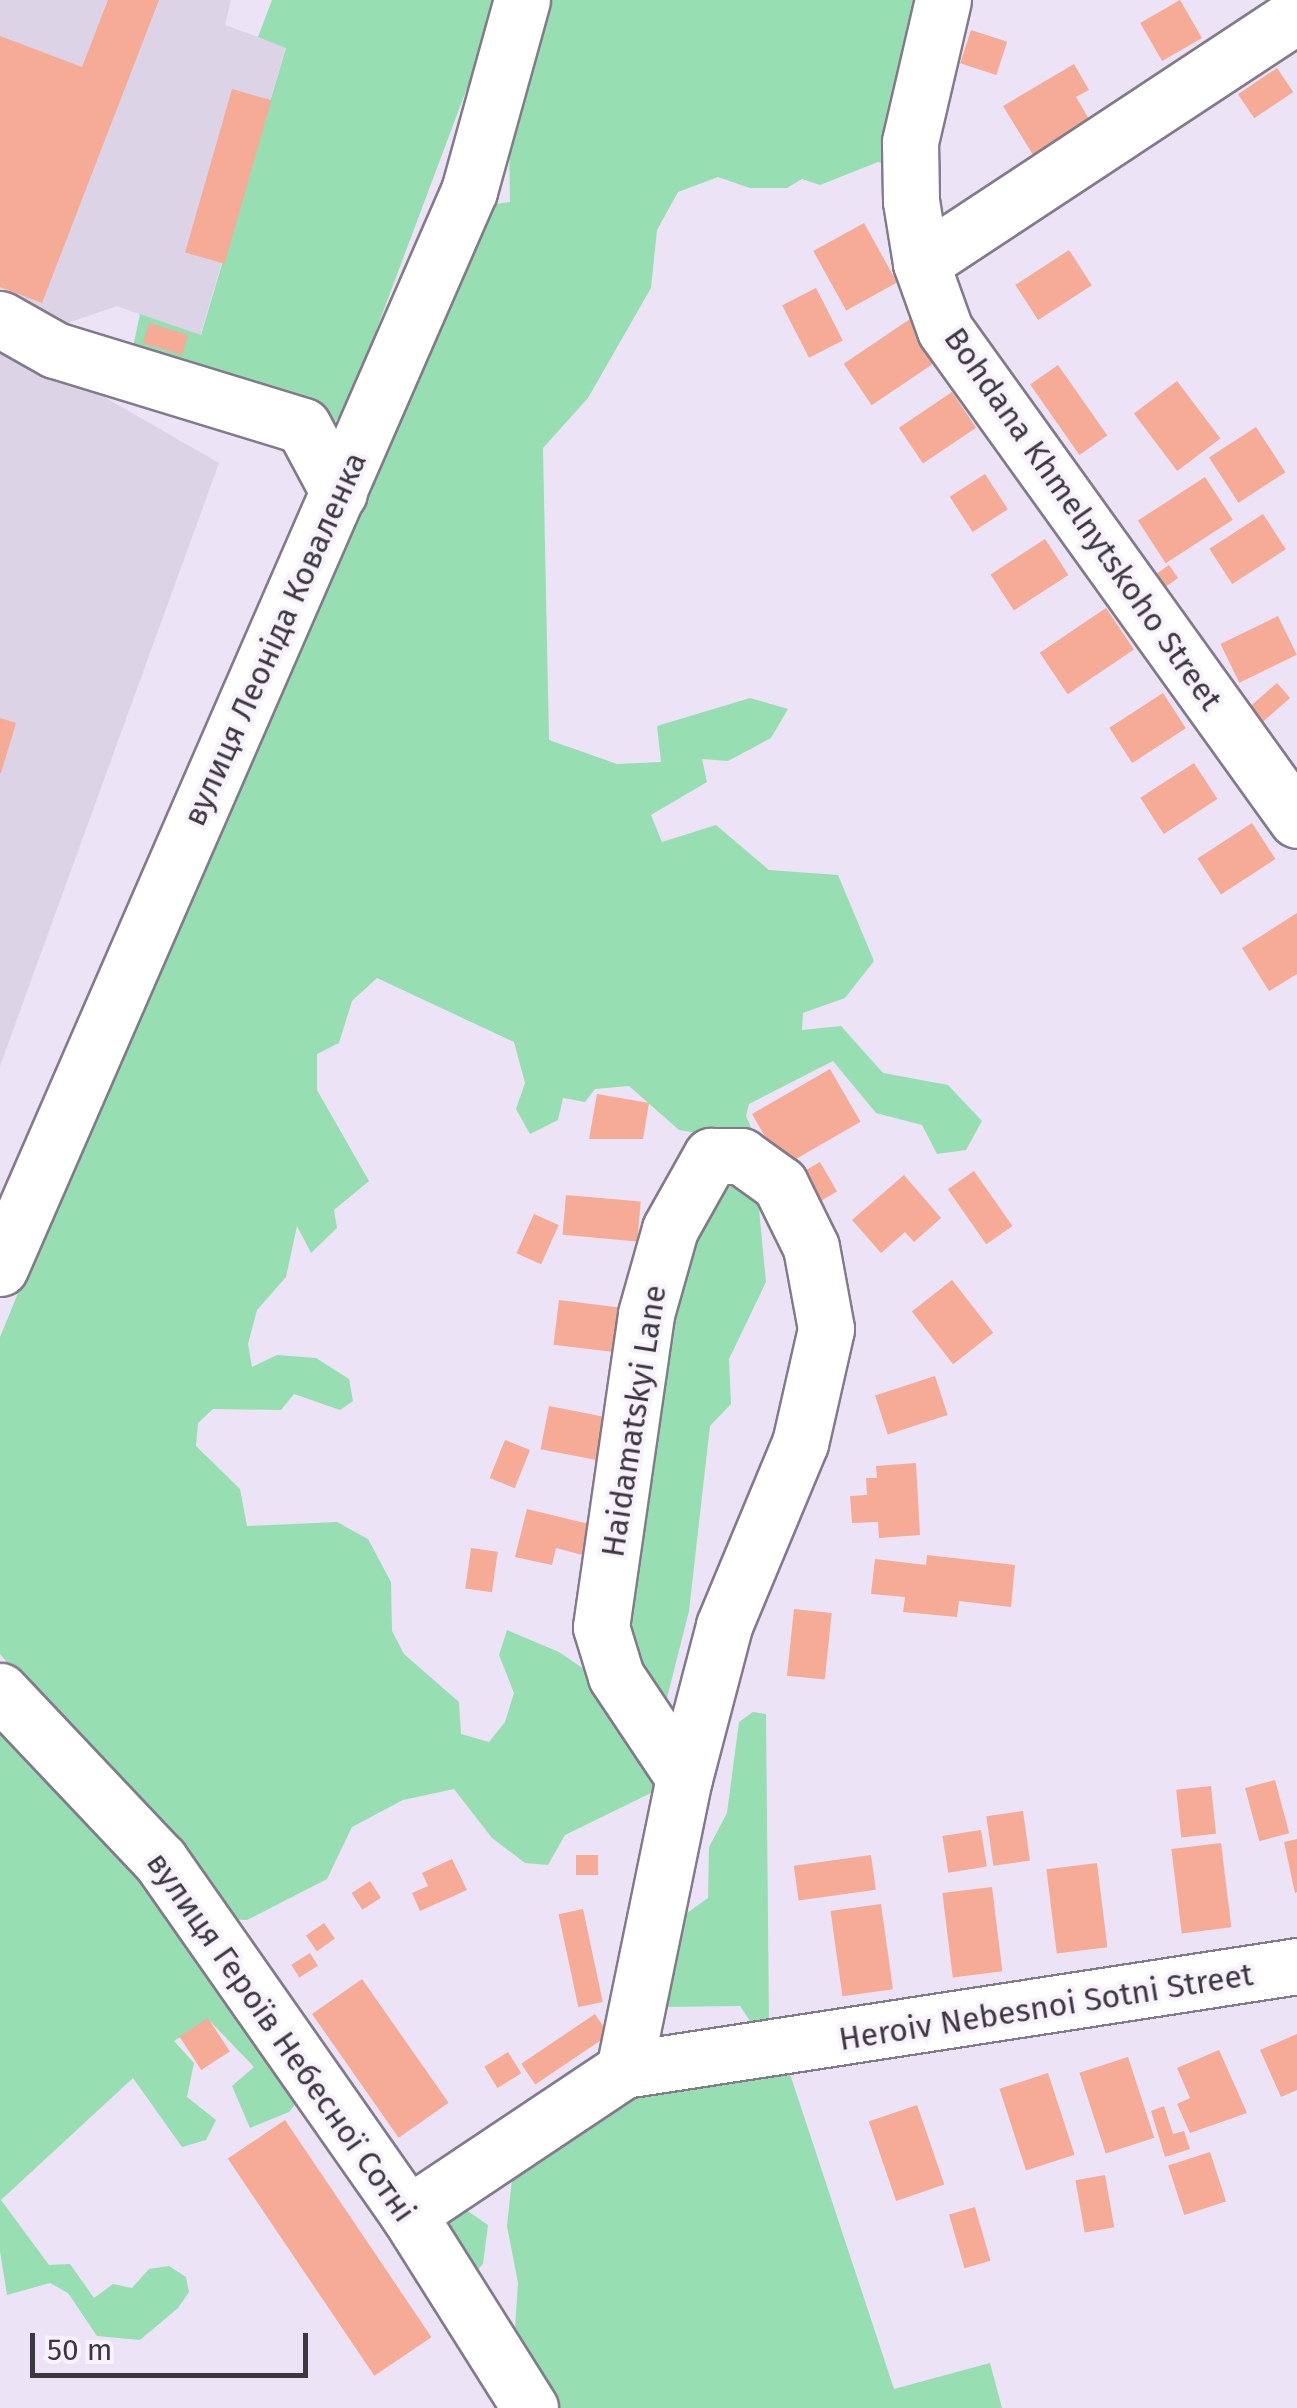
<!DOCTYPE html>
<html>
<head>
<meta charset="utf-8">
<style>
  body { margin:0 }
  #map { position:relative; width:1297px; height:2408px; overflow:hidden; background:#ede3f6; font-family:"Fira Sans",sans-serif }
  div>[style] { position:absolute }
  .industrial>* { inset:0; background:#dcd3e7 }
  .green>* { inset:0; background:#97deb2 }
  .building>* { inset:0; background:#f5ab96; transform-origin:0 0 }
  .roads { filter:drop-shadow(2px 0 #837a8a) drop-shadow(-2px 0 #837a8a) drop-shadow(0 2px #837a8a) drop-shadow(0 -2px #837a8a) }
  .minor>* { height:55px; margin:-27.5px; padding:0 27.5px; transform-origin:27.5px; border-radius:27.5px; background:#fff }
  span { translate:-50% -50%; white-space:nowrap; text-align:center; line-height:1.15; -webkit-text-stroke:8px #f8f2fd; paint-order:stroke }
  .street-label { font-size:32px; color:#3c3840 }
  .scale { position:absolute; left:30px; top:2333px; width:278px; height:45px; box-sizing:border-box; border:5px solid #3c3840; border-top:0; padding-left:12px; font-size:30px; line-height:35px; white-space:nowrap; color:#3c3840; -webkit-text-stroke:8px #f8f2fd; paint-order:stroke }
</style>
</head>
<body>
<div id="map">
  <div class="industrial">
    <i style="clip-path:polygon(0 0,231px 0,225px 25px,286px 47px,200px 336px,117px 306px,56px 327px,0 303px)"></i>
    <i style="clip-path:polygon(0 337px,219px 463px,0 1066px)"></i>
  </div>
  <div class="green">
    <i style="clip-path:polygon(272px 0,500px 0,347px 408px,325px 433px,133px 347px,140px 314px,201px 335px,286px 48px,258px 37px)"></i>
    <i style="clip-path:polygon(543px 0,936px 0,893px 167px,878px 162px,820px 185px,802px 179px,787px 188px,750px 188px,718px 177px,678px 192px,657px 230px,651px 288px,588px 398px,543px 448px,549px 740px,617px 764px,661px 762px,657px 726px,750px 698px,788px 709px,771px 738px,728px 761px,702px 759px,707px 782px,651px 815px,662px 842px,716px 825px,769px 870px,838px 875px,874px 961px,845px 998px,803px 1013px,802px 1030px,841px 1026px,883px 1073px,948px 1085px,982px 1121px,966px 1150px,937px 1154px,922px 1125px,876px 1113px,833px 1061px,749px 1104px,746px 1116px,767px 1162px,757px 1188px,766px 1282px,729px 1359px,731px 1404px,710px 1426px,689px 1611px,663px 1714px,625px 1654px,635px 1480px,716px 1136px,679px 1130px,629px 1086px,595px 1089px,585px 1102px,563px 1098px,558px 1120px,530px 1134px,516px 1109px,525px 1083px,514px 1042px,377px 978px,352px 1001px,339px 1043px,317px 1054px,317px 1090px,369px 1181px,334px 1210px,337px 1228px,311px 1253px,297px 1226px,286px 1277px,257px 1310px,248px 1344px,252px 1367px,277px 1355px,316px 1358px,349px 1379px,353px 1401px,340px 1410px,294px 1394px,281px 1410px,213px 1409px,198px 1423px,196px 1446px,240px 1489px,247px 1526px,337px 1522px,368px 1539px,391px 1582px,392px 1631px,404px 1654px,459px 1702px,461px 1734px,489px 1742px,505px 1722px,514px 1693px,499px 1655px,507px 1630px,559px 1652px,619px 1693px,653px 1749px,653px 1792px,565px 1835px,548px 1865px,525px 1863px,492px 1838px,454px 1789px,403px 1800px,352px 1827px,327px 1879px,247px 1920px,221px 1919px,0 1654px,0 1337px,112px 1065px,259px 750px,481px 206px,510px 202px,509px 141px)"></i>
    <i style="clip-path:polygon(753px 1712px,766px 1714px,769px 2023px,752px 2024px,740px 2006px,663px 2007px,666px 1928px,708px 1898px,709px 1847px,727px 1813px,739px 1722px)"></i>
    <i style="clip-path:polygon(0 1722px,144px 1876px,300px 2099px,289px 2112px,250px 2128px,232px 2086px,254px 2067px,208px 2019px,174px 2041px,194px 2063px,187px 2097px,216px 2120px,206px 2140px,182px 2147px,133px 2078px,1px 2200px,49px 2265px,70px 2264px,94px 2298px,113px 2284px,132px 2288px,149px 2269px,169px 2266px,186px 2277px,189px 2292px,178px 2308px,140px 2340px,97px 2336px,68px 2293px,50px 2283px,7px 2295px,0 2251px)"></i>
    <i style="clip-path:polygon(789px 2071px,894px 2389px,990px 2363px,1002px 2408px,559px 2408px,515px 2328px,518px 2283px,507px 2226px,512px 2179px,560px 2131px,613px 2097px)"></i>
    <i style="clip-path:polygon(462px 2207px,488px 2225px,483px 2264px,473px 2275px,456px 2268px,445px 2220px)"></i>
  </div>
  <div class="building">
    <i style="clip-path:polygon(108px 0,159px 0,42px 303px,0 287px,0 36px,82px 67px)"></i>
    <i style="left:1180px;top:0;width:44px;height:46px;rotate:60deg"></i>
    <i style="left:971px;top:30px;width:38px;height:35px;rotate:18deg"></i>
    <i style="clip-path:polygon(1074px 64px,1089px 90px,1076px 97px,1099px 136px,1043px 171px,1003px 106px)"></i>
    <i style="left:1277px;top:68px;width:29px;height:47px;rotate:56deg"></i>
    <i style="left:232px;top:89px;width:41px;height:170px;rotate:16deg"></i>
    <i style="left:864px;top:223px;width:68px;height:58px;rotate:61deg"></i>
    <i style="left:1069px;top:250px;width:42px;height:64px;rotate:57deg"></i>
    <i style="left:816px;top:288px;width:59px;height:38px;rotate:63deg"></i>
    <i style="left:910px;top:319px;width:50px;height:80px;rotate:56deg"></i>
    <i style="left:149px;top:323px;width:41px;height:21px;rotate:17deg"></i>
    <i style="left:1058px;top:365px;width:86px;height:34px;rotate:55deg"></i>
    <i style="left:1177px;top:381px;width:72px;height:54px;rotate:53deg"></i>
    <i style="left:952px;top:392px;width:43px;height:64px;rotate:56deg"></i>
    <i style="left:1256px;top:427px;width:54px;height:56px;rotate:57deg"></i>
    <i style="left:985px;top:474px;width:42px;height:42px;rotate:57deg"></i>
    <i style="left:1205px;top:477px;width:51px;height:80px;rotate:57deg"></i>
    <i style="left:1263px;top:514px;width:42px;height:64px;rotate:57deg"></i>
    <i style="left:1045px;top:539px;width:43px;height:65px;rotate:57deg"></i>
    <i style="left:1169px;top:565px;width:16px;height:17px;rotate:55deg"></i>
    <i style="left:1106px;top:608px;width:50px;height:80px;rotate:56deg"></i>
    <i style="left:1278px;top:616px;width:43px;height:64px;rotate:64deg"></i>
    <i style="left:1277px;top:683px;width:20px;height:40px;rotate:49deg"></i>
    <i style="left:1163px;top:693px;width:42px;height:64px;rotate:57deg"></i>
    <i style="clip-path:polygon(0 718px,16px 723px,1px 773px,0 773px)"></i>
    <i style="left:1194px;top:763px;width:43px;height:64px;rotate:57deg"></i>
    <i style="left:1252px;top:823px;width:43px;height:65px;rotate:57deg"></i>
    <i style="clip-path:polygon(1297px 913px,1297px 974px,1269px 991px,1242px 948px)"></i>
    <i style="left:830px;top:1069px;width:61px;height:90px;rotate:60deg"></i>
    <i style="clip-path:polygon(597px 1094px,649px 1103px,643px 1139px,589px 1139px)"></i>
    <i style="left:820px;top:1162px;width:34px;height:21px;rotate:60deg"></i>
    <i style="left:974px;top:1171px;width:67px;height:32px;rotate:55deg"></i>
    <i style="clip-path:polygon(904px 1175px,941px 1218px,914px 1242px,905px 1232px,881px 1253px,852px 1220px)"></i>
    <i style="left:566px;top:1195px;width:75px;height:40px;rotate:5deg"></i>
    <i style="left:534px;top:1214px;width:27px;height:43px;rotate:24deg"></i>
    <i style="left:952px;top:1280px;width:67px;height:51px;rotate:52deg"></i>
    <i style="left:559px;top:1300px;width:67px;height:45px;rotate:7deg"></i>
    <i style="left:935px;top:1376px;width:41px;height:63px;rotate:72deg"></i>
    <i style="left:549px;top:1406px;width:69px;height:44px;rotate:11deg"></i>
    <i style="left:505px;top:1440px;width:27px;height:41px;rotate:22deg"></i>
    <i style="clip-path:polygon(916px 1463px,920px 1535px,879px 1538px,878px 1522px,852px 1523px,850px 1496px,867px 1495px,866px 1478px,877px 1478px,876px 1466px)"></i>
    <i style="clip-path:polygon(527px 1509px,593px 1525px,586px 1556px,556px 1548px,552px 1565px,515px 1557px)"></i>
    <i style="left:471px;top:1548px;width:27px;height:41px;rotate:8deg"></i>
    <i style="clip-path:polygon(927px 1555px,1015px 1565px,1011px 1607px,959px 1601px,957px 1617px,903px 1612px,905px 1597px,871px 1594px,875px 1559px,926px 1565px)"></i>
    <i style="left:794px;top:1609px;width:38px;height:67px;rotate:6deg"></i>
    <i style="left:1275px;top:1780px;width:55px;height:31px;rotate:75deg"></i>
    <i style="left:1211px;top:1786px;width:48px;height:35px;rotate:84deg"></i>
    <i style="left:1023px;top:1811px;width:50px;height:37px;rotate:82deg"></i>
    <i style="left:981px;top:1830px;width:37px;height:39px;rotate:81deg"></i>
    <i style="clip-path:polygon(1297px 1839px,1297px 1892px,1295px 1893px,1284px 1842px)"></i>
    <i style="left:1221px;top:1843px;width:85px;height:50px;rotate:83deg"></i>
    <i style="left:576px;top:1855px;width:22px;height:20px"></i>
    <i style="left:871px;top:1855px;width:35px;height:78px;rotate:82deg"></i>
    <i style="clip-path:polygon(452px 1859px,467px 1890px,420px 1911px,412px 1893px,428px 1886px,422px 1873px)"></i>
    <i style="left:1097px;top:1863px;width:85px;height:51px;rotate:83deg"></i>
    <i style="left:370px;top:1881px;width:20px;height:22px;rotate:57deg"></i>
    <i style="left:992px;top:1887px;width:85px;height:50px;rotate:83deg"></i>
    <i style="left:881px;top:1904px;width:86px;height:51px;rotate:82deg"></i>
    <i style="left:583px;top:1909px;width:95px;height:25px;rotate:78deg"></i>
    <i style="left:324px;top:1923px;width:19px;height:22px;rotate:55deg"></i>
    <i style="left:310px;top:1953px;width:15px;height:22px;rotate:58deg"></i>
    <i style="left:362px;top:1979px;width:151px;height:61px;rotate:55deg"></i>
    <i style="left:595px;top:2014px;width:25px;height:89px;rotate:56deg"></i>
    <i style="left:208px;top:2018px;width:40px;height:34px;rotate:57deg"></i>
    <i style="clip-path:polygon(1297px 2034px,1297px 2090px,1281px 2097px,1260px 2050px)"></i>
    <i style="clip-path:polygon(1219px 2050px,1247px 2113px,1190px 2133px,1177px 2104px,1190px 2098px,1177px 2068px)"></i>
    <i style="left:508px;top:2052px;width:25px;height:28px;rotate:58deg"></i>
    <i style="left:1128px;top:2057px;width:85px;height:51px;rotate:72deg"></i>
    <i style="left:1048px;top:2073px;width:86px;height:51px;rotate:72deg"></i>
    <i style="left:917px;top:2105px;width:84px;height:51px;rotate:71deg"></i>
    <i style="clip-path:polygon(1164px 2106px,1173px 2134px,1184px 2131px,1190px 2149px,1165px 2157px,1151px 2111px)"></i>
    <i style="left:285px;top:2120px;width:262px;height:69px;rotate:56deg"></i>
    <i style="left:1210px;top:2152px;width:52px;height:44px;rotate:72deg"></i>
    <i style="left:1105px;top:2175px;width:53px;height:30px;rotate:80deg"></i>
    <i style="left:975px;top:2207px;width:56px;height:27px;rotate:74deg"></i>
  </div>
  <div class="roads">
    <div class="minor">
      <i style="left:943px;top:0;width:146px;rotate:103.1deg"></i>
      <i style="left:910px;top:142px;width:59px;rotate:89deg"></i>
      <i style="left:911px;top:201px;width:63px;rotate:80.8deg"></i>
      <i style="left:921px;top:263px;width:71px;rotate:70.3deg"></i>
      <i style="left:945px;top:330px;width:603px;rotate:54.31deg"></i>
      <i style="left:921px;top:263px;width:450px;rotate:-33.4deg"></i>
      <i style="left:0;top:319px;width:63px;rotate:29.4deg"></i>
      <i style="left:55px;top:350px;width:259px;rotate:17deg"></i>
      <i style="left:303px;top:426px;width:76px;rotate:61.8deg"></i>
      <i style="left:0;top:1268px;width:1175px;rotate:-66.47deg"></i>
      <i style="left:469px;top:191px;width:198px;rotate:-74.5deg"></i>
      <i style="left:0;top:1691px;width:233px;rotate:46.6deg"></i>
      <i style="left:160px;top:1860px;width:432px;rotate:55deg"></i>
      <i style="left:408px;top:2214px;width:229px;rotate:57.8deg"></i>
      <i style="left:624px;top:2070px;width:298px;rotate:-78.4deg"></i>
      <i style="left:684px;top:1778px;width:123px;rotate:-123.7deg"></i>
      <i style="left:616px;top:1676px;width:51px;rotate:-107deg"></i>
      <i style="left:601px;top:1627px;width:316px;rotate:-81.8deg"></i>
      <i style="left:646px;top:1314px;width:88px;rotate:-74.2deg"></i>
      <i style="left:670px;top:1229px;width:84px;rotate:-60.7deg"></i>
      <i style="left:711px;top:1156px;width:30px"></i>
      <i style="left:741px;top:1156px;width:48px;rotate:35.7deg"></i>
      <i style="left:780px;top:1184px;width:70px;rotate:63.8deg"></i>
      <i style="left:811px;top:1247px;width:83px;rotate:79.6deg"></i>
      <i style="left:826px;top:1329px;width:117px;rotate:102.8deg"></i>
      <i style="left:800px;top:1443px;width:198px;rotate:112.6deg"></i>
      <i style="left:724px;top:1626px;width:157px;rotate:104.7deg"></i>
      <i style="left:408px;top:2214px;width:260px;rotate:-33.7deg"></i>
      <i style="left:624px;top:2070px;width:681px;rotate:-8.78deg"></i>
    </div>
  </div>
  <div class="street-label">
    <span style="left:1083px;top:519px;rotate:55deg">Bohdana Khmelnytskoho Street</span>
    <span style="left:275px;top:639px;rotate:-66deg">вулиця Леоніда Коваленка</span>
    <span style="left:634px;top:1421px;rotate:-81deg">Haidamatskyi Lane</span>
    <span style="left:1046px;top:2007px;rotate:-9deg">Heroiv Nebesnoi Sotni Street</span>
    <span style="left:281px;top:2037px;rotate:55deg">вулиця Героїв Небесної Сотні</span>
  </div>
  <div class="scale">50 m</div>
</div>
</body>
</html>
